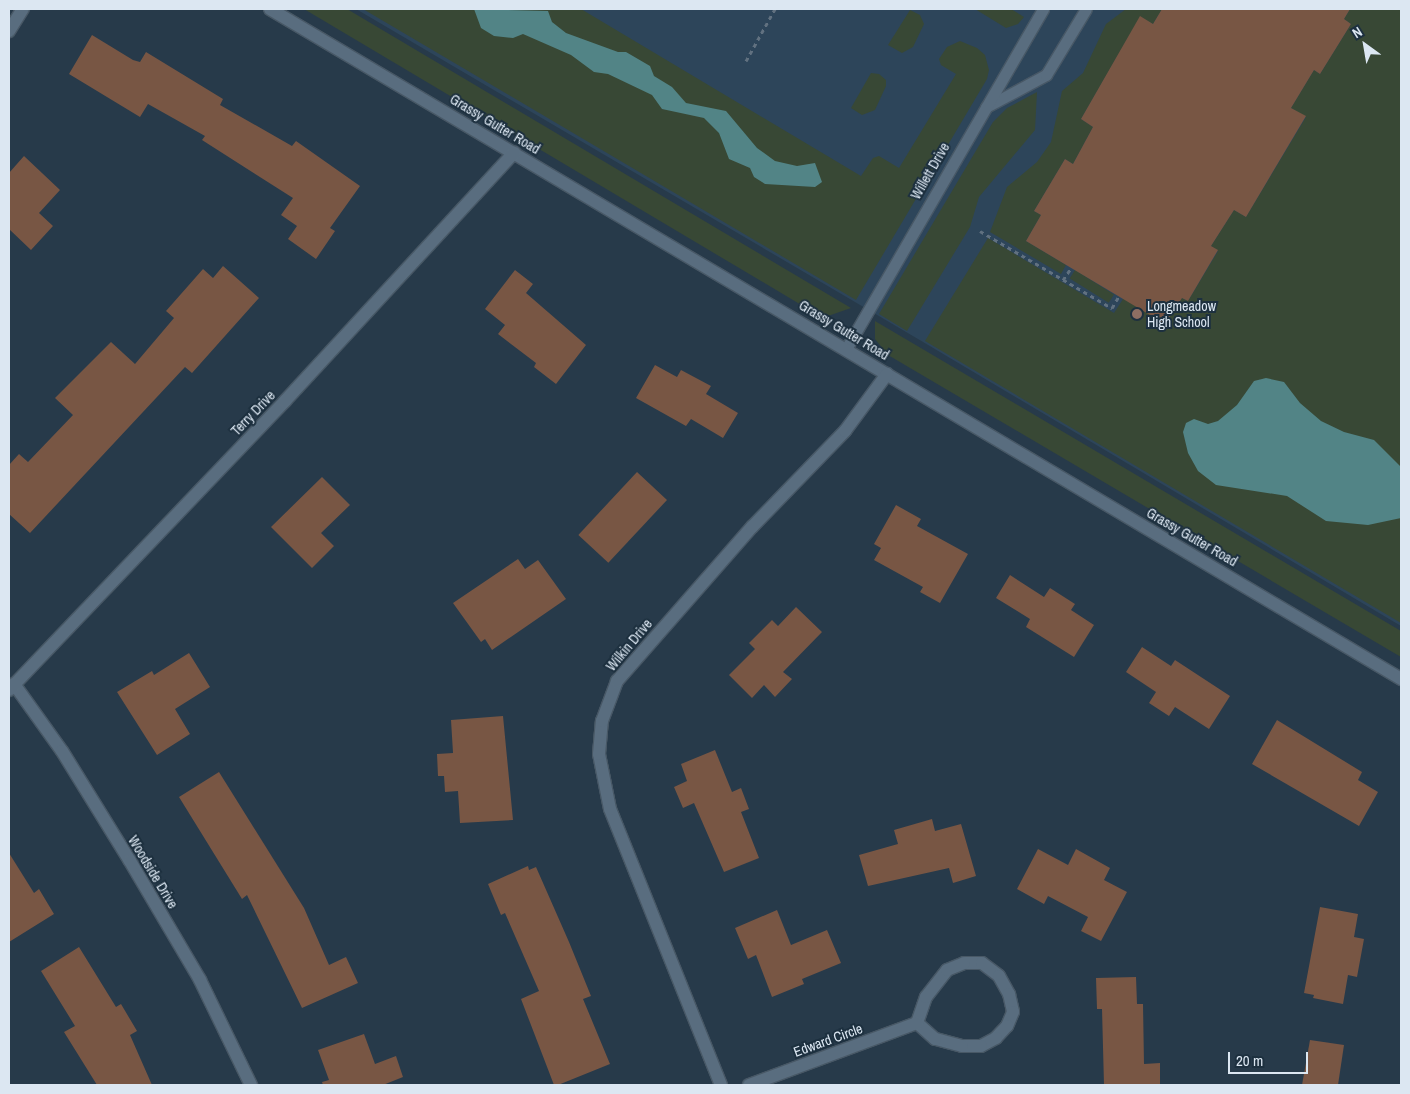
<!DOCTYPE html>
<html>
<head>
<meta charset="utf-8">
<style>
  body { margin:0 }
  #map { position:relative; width:1410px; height:1094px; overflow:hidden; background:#273a4a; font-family:"Archivo Narrow",sans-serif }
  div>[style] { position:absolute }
  .built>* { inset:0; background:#2d455a }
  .green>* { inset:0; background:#384835; transform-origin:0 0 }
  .water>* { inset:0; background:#528486 }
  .building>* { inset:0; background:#785644; transform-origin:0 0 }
  .path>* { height:3px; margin-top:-1.5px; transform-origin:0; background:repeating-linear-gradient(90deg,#617180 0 4px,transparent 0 8px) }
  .roads { filter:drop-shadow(1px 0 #485866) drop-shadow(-1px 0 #485866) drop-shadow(0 1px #485866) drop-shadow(0 -1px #485866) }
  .lane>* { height:11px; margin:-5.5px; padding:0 5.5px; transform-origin:5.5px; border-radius:5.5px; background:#596d7f }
  .street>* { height:12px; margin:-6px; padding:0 6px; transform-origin:6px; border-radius:6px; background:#596d7f }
  .dots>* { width:14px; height:14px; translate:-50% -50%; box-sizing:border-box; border:2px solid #1d303f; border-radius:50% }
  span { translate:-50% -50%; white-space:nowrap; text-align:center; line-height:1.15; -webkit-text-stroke:4px #1d303f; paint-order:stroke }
  .street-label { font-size:14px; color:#dce7f2 }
  .poi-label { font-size:14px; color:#dce7f2 }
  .left { translate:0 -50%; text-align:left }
  .frame { position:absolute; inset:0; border:10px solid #dce7f2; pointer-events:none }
  .north { position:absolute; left:1340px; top:20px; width:50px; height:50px; -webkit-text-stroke:4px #1d303f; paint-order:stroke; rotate:328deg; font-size:14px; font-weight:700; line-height:20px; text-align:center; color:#dce7f2 }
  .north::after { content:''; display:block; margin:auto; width:18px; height:22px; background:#dce7f2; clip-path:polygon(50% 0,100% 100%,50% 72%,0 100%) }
  .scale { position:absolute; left:1228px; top:1052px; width:80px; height:22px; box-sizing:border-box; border:2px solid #dce7f2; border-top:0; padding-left:6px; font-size:15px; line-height:18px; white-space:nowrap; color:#dce7f2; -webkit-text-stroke:4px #1d303f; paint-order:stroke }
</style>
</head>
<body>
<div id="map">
  <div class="built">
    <i style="clip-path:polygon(356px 9px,1401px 9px,1401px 626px,918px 339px)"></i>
  </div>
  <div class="green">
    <i style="clip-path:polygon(304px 9px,347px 9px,851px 308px,828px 316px,808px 309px)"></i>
    <i style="clip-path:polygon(363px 9px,581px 9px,861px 176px,873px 158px,879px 156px,899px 168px,956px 74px,941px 65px,939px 59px,947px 47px,960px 41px,977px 48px,985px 55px,989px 70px,987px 79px,856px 300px)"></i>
    <i style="clip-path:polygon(975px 9px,1011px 9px,1024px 17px,1018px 24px,1006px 28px)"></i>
    <i style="clip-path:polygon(1126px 9px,1162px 9px,1153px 24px,1140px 17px,1081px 119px,1093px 127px,1073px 164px,1065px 159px,1034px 211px,1041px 215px,1026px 241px,1066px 265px,1061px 274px,990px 232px,1007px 187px,1037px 162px,1051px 142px,1062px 91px,1083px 73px,1106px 24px)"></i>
    <i style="clip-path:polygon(1350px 9px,1401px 9px,1401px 623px,925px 341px,988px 238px,1114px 313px,1123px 299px,1182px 298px,1188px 301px,1218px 251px,1211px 246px,1234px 210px,1246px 217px,1306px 117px,1291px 108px,1314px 70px,1320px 74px,1351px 24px,1344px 19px)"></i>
    <i style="clip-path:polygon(910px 10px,920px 15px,924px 24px,913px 47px,902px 53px,888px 45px)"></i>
    <i style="clip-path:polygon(871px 73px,879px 74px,886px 80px,886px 86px,875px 110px,862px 115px,851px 108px)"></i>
    <i style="clip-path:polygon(1037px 92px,1035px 130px,979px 197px,970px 227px,907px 331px,879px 314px,993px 122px,1007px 108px)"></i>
    <i style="left:1075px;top:270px;width:46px;height:10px;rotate:32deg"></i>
    <i style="clip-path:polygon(875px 321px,1401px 631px,1401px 657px,888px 355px,875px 339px)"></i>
  </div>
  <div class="water">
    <i style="clip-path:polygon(474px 9px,548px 11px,552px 22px,566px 33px,618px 52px,626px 52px,650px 66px,654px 76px,672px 87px,686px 103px,726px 111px,757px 148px,775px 161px,797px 166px,815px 163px,822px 182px,815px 187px,765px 184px,754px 177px,750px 168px,729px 159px,719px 133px,704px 118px,662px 109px,652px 95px,608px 74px,594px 72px,571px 55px,523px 34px,513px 38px,494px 36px,481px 28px)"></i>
    <i style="clip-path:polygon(1266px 378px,1284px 382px,1300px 403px,1321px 421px,1344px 432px,1374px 440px,1401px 467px,1401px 518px,1368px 525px,1326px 521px,1287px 496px,1216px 485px,1198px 471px,1188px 453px,1183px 432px,1186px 423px,1194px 419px,1208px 424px,1218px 421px,1237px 405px,1254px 381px)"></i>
  </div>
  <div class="building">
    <i style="clip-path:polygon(1162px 9px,1350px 9px,1344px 19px,1351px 24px,1320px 74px,1314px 70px,1291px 108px,1306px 116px,1246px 217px,1234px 210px,1211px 246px,1218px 250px,1188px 301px,1182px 298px,1165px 324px,1026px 241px,1041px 215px,1034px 211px,1065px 159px,1073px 164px,1093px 127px,1081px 119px,1140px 16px,1153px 24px)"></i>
    <i style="clip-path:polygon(92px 35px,133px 60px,140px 62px,146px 52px,223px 99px,220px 105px,292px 146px,296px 141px,360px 186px,330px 228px,335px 231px,316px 259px,288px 239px,297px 226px,281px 215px,293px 198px,202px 140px,205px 136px,148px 104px,140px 117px,69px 74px)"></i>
    <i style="clip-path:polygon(24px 156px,60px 190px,39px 213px,53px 226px,31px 250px,9px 229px,9px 173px)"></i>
    <i style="clip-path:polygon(223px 266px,259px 298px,192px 373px,185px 367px,30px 533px,9px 514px,9px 465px,19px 454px,28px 462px,73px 415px,55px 398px,111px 342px,135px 364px,174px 318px,166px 311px,203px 269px,213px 278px)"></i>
    <i style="clip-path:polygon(515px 270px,533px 284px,526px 293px,586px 345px,556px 384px,534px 367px,536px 363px,498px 334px,505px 325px,485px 309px)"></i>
    <i style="clip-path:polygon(655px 365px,677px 377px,681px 370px,711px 386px,706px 394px,738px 413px,723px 438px,691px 419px,686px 426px,636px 398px)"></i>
    <i style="left:637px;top:472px;width:41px;height:86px;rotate:43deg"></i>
    <i style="clip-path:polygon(322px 477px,350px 505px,321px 533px,334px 546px,312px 568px,271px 527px)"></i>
    <i style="clip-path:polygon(896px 505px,921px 519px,917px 526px,968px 554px,940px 603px,920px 592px,923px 587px,874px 560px,881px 548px,874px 544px)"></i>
    <i style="clip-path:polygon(518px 559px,525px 569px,538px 560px,566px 599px,492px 650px,485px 639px,481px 642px,453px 603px)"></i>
    <i style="clip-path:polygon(1010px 575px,1044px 597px,1050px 588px,1075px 604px,1071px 610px,1094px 625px,1074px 657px,1026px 627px,1030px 619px,996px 598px)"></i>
    <i style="clip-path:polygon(796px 607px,822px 632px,783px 672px,792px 679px,775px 697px,764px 685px,752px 698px,729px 675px,755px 649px,749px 643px,772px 620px,778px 626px)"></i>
    <i style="clip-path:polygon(1142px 647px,1171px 666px,1175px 660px,1230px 696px,1209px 729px,1175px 707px,1169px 716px,1149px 703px,1156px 692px,1126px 672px)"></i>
    <i style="clip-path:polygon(189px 653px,210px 687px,175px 709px,190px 734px,157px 755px,117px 692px,152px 671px,154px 675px)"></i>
    <i style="clip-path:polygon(503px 716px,513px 820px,460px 823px,458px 791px,445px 792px,444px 776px,438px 776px,437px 754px,453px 753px,451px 720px)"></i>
    <i style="clip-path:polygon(1277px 720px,1362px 772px,1358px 780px,1378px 792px,1359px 826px,1252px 764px)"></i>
    <i style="clip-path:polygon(715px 750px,732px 792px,741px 788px,749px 809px,741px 812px,759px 858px,724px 872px,694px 803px,683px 808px,674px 787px,687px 781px,681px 764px)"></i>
    <i style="clip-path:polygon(219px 772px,304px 908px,329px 965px,346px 957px,358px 983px,302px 1008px,247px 895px,242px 899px,179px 797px)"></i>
    <i style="clip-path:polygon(932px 819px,935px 831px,961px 824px,976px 876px,953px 883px,949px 868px,868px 886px,859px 855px,898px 844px,894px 830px)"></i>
    <i style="clip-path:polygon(1038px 849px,1068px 865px,1076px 849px,1110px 868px,1104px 880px,1127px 892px,1101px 941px,1081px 931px,1088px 917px,1048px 896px,1044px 904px,1017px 889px)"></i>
    <i style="clip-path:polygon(9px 853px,34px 893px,39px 889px,54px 914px,9px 942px)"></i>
    <i style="clip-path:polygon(528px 866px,529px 870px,536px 867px,569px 942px,591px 996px,583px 999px,610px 1064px,558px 1085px,554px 1085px,521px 999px,539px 991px,505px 913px,501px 915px,488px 884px)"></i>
    <i style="clip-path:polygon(1320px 907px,1358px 914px,1354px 937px,1364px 939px,1357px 977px,1348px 975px,1343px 1004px,1313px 998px,1314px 995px,1304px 993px)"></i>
    <i style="clip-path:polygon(777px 910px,791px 945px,827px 930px,841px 963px,802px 979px,804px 984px,772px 997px,756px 955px,748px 959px,735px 928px)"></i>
    <i style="clip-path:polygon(79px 947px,116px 1007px,121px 1004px,137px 1031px,130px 1035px,152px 1085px,97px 1085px,64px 1032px,75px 1026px,41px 971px)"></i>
    <i style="clip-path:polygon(1136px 977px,1137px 1004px,1143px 1004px,1144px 1064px,1160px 1063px,1160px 1085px,1104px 1085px,1102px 1009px,1097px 1009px,1096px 978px)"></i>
    <i style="clip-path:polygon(364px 1034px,375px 1064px,396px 1056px,403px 1077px,383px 1085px,323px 1085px,322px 1082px,329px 1080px,318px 1050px)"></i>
    <i style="clip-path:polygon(1310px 1040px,1344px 1045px,1338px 1085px,1302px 1085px)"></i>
  </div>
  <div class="path">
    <i style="left:746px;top:61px;width:60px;rotate:-60.9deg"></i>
    <i style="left:980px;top:231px;width:153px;rotate:30.3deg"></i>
    <i style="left:1112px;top:308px;width:14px;rotate:-60deg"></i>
    <i style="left:1063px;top:280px;width:14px;rotate:-56deg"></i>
  </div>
  <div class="roads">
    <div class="lane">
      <i style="left:986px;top:107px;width:68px;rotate:-28.1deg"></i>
      <i style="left:1046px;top:75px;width:77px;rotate:-58.8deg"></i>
      <i style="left:846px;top:349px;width:393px;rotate:-59.9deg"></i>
    </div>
    <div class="street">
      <i style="left:270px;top:9px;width:1315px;rotate:30.64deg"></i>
      <i style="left:9px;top:31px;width:26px;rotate:-58deg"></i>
      <i style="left:14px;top:684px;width:82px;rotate:54.4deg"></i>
      <i style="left:62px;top:751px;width:129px;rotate:58.3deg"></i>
      <i style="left:130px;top:861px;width:138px;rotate:59.5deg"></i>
      <i style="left:200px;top:980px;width:117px;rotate:64.1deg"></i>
      <i style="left:9px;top:690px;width:400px;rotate:-46.3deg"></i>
      <i style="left:285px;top:401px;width:338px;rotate:-47.3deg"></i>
      <i style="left:964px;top:963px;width:18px"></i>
      <i style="left:982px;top:963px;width:21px;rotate:37deg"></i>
      <i style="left:999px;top:976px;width:21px;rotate:61deg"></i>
      <i style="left:1009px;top:994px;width:18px;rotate:77deg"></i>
      <i style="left:1013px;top:1012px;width:15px;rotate:113deg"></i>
      <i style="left:1007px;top:1026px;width:16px;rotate:133deg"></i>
      <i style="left:996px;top:1038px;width:17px;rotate:152deg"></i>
      <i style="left:981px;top:1046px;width:19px;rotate:180deg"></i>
      <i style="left:962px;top:1046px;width:28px;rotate:-165deg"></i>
      <i style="left:935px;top:1039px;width:24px;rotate:-138deg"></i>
      <i style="left:917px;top:1023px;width:28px;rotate:-71deg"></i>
      <i style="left:926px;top:997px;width:34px;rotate:-52deg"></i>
      <i style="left:947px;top:970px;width:18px;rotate:-22deg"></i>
      <i style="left:721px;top:1085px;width:297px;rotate:-111.9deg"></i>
      <i style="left:610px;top:809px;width:56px;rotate:-101.3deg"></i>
      <i style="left:599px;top:754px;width:33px;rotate:-85deg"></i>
      <i style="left:602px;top:721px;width:43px;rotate:-69.4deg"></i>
      <i style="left:617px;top:681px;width:205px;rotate:-48.8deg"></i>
      <i style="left:752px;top:527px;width:134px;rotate:-45.9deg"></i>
      <i style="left:845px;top:431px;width:71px;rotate:-53.6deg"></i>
      <i style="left:749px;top:1085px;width:179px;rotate:-20.3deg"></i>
    </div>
  </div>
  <div class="dots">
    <i style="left:1137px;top:314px;background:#8d6e63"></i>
  </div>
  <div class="street-label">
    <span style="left:495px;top:124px;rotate:31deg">Grassy Gutter Road</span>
    <span style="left:930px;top:171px;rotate:-60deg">Willett Drive</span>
    <span style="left:844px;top:330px;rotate:31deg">Grassy Gutter Road</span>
    <span style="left:253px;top:413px;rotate:-46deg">Terry Drive</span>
    <span style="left:1192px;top:537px;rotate:30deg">Grassy Gutter Road</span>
    <span style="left:629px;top:645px;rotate:-50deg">Wilkin Drive</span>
    <span style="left:153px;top:872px;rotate:59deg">Woodside Drive</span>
    <span style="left:828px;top:1040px;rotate:-20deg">Edward Circle</span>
  </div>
  <div class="poi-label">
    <span class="left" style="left:1147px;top:314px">Longmeadow<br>High School</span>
  </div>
  <div class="frame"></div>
  <div class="north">N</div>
  <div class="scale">20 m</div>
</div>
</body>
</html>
